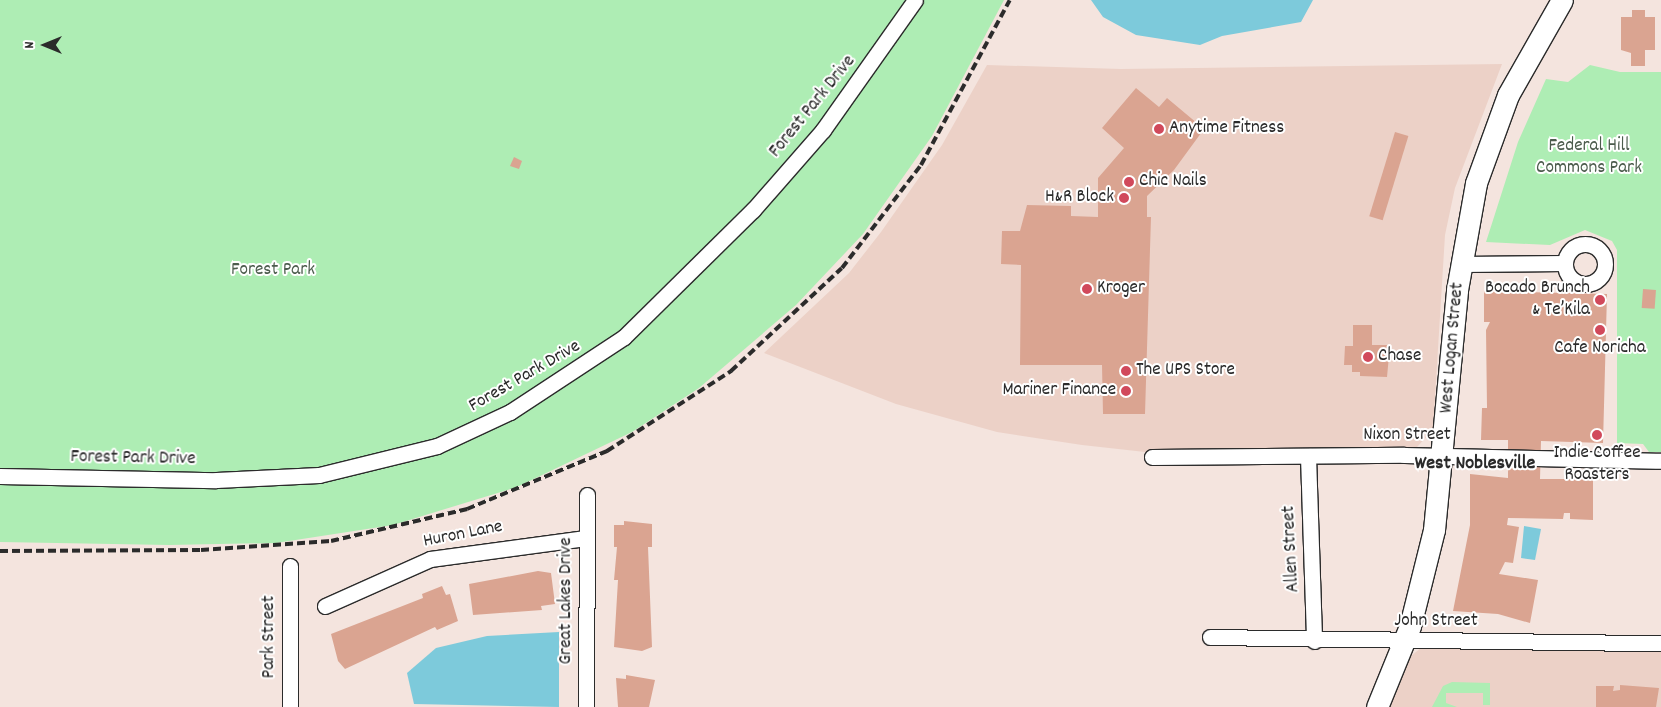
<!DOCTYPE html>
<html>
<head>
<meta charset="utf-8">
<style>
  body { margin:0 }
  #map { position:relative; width:1661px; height:707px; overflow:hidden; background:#f4e4de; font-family:Dekko,sans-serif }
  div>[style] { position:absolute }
  .built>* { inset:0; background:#ecd1c7 }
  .green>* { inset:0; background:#aeedb4 }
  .water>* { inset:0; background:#7dcadb }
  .building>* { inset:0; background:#daa491; transform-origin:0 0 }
  .roads { filter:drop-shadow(1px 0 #2b2b2b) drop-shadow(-1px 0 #2b2b2b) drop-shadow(0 1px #2b2b2b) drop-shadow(0 -1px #2b2b2b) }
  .street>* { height:15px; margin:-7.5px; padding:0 7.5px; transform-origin:7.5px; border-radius:7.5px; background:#fff }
  .street>.ring { margin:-7.5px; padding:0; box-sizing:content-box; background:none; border:15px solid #fff; border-radius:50% }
  .secondary>* { height:21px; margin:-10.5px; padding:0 10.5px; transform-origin:10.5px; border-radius:10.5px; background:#fff }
  .rail>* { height:4px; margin-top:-2px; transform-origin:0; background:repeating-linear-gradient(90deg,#2b2b2b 0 8px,transparent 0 12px) }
  .dots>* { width:14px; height:14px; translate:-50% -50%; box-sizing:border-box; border:2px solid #fff; border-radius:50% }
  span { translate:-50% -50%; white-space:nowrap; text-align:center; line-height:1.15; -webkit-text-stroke:4px #fff; paint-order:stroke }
  .street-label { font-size:19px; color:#2b2b2b }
  .poi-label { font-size:19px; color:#2b2b2b }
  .left { translate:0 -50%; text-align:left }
  .right { translate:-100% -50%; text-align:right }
  .park-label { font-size:19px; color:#4c5c4d }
  .neighbourhood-label { font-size:20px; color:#2b2b2b; font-weight:700 }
  .north { position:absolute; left:20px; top:20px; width:50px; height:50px; -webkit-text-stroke:4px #fff; paint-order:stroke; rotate:270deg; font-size:14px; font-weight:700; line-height:20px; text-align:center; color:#2b2b2b }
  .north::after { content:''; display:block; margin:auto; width:18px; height:22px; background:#2b2b2b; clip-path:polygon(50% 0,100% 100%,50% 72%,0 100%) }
</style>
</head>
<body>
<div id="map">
  <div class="built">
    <i style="clip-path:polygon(1502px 64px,1455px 188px,1445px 235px,1433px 430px,1417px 447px,1404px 452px,1163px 454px,1082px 445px,997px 432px,896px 404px,764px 353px,849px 273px,881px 232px,942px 145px,987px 65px,1121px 69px)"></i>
    <i style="clip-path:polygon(1421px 648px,1661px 649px,1661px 707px,1383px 707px,1407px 659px)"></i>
  </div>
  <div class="green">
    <i style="clip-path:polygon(0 0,1004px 0,932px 136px,863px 234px,796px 305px,699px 388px,632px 432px,517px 487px,393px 525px,276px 543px,169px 545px,0 542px)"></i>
    <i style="clip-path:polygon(1590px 65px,1620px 72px,1661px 72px,1661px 452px,1649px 452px,1643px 444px,1617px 443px,1617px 250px,1612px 241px,1585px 230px,1550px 245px,1486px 242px,1518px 142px,1546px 79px,1568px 82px)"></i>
    <i style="clip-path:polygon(1452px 682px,1490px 683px,1490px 705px,1483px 705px,1483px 693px,1446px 693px,1446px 703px,1457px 707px,1432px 707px,1443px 686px)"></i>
  </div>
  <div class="water">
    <i style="clip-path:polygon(1091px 0,1313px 0,1301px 22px,1222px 36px,1200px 45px,1136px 35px,1103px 17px)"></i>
    <i style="clip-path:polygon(1524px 526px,1541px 529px,1535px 560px,1521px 558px)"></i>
    <i style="clip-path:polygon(559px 632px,559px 707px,414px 704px,407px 673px,436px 648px,487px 636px)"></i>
  </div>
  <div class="building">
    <i style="clip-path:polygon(1632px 10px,1645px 10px,1645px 17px,1655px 17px,1655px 50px,1645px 50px,1645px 66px,1631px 66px,1631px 53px,1621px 50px,1621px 17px,1632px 17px)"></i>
    <i style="clip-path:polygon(1136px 88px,1159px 107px,1167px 98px,1204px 129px,1174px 170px,1147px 196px,1147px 217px,1151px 217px,1145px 414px,1103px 414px,1102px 365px,1020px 365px,1021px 265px,1001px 264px,1002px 231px,1020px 231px,1027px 205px,1071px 206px,1071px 216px,1098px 217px,1098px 178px,1124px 148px,1102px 128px)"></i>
    <i style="left:1395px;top:132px;width:14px;height:88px;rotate:17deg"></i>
    <i style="clip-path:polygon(514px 157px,522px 161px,519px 169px,510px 166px)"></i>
    <i style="left:1643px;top:289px;width:13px;height:19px;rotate:4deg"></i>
    <i style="clip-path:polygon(1484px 291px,1607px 294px,1603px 443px,1541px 441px,1540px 479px,1593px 479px,1593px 520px,1570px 519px,1570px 513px,1564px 513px,1563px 519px,1508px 518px,1507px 525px,1519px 527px,1513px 563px,1505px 562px,1499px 574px,1538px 580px,1530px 623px,1498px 614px,1453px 611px,1470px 525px,1470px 474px,1508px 478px,1508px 440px,1481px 440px,1482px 408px,1487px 408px,1486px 330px,1490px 322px,1484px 322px)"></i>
    <i style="clip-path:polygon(1353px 325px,1372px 325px,1372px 345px,1390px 345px,1387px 377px,1360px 376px,1360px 372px,1352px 372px,1352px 365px,1344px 365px,1345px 346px,1353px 346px)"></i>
    <i style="clip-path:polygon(624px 521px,652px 524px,652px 547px,648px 547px,652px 647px,642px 651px,614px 647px,618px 580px,614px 580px,617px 547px,614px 547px,614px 525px,624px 525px)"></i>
    <i style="clip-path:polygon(538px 571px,551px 573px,555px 604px,541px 606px,542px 610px,473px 615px,469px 584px)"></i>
    <i style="clip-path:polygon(442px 586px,446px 595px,450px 594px,458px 621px,437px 630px,435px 627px,345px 669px,338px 661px,331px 634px,423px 598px,422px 594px)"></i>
    <i style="clip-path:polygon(626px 675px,655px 680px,649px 707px,618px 707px,616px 678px,626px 679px)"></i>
    <i style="clip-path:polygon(1620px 685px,1659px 688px,1656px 707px,1596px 707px,1596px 686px,1614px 686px,1613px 691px,1620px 690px)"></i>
  </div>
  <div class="roads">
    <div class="street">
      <i class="ring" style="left:1565px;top:244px;width:25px;height:25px"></i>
      <i style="left:1461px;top:264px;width:104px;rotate:-0.6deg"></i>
      <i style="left:1308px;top:456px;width:185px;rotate:88.1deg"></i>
      <i style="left:1152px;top:457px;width:252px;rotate:-0.5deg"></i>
      <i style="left:1404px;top:455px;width:257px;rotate:1.3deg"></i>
      <i style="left:0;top:476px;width:216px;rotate:1.1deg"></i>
      <i style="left:216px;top:480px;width:103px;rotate:-2.8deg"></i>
      <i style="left:319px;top:475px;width:122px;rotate:-13.8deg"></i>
      <i style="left:437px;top:446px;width:81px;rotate:-25deg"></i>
      <i style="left:510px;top:412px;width:136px;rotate:-33.3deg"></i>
      <i style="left:624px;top:337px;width:181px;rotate:-44.6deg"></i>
      <i style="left:753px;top:210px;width:106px;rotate:-48.8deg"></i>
      <i style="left:823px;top:130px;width:159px;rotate:-54.7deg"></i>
      <i style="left:325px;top:606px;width:115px;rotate:-24.1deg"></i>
      <i style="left:430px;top:559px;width:157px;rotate:-7.7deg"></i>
      <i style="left:1210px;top:637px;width:451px;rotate:0.8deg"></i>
      <i style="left:290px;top:707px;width:141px;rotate:-90deg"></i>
      <i style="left:586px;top:707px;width:212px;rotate:-89.7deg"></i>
    </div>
    <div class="secondary">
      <i style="left:1377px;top:707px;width:87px;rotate:-67.8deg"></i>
      <i style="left:1410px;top:626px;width:99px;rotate:-76deg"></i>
      <i style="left:1434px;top:530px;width:241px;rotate:-84.5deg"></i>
      <i style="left:1457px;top:290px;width:109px;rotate:-79.9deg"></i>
      <i style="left:1476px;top:183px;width:94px;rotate:-70deg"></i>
      <i style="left:1508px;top:95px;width:109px;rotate:-60.4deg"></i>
    </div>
  </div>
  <div class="rail">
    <i style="left:0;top:551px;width:201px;rotate:-0.3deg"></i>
    <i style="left:201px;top:550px;width:130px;rotate:-4deg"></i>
    <i style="left:331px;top:541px;width:140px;rotate:-13.2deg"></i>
    <i style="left:467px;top:509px;width:152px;rotate:-22.5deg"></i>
    <i style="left:607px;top:451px;width:148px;rotate:-32.8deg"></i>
    <i style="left:731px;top:371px;width:151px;rotate:-42.9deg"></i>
    <i style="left:842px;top:268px;width:130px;rotate:-52.5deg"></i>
    <i style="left:921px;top:165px;width:187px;rotate:-61.7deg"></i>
  </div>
  <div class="dots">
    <i style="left:1159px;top:129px;background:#d1495b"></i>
    <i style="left:1129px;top:182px;background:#d1495b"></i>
    <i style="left:1124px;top:198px;background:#d1495b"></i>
    <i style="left:1087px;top:289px;background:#d1495b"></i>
    <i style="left:1600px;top:300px;background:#d1495b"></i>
    <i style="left:1600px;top:330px;background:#d1495b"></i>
    <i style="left:1368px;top:357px;background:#d1495b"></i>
    <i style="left:1126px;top:371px;background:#d1495b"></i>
    <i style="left:1126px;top:391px;background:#d1495b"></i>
    <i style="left:1597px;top:435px;background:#d1495b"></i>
  </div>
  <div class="street-label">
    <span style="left:813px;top:107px;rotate:-51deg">Forest Park Drive</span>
    <span style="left:1453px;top:348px;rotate:-85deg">West Logan Street</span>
    <span style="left:525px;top:377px;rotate:-30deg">Forest Park Drive</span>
    <span style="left:1407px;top:436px">Nixon Street</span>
    <span style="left:133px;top:459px;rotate:1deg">Forest Park Drive</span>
    <span style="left:463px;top:535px;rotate:-11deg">Huron Lane</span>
    <span style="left:1292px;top:549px;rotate:-93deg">Allen Street</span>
    <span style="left:567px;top:601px;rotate:-90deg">Great Lakes Drive</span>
    <span style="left:1436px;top:622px">John Street</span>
    <span style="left:270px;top:637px;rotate:-90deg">Park Street</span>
  </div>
  <div class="poi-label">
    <span class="left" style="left:1169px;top:129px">Anytime Fitness</span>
    <span class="left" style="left:1139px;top:182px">Chic Nails</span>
    <span class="right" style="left:1114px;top:198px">H&amp;R Block</span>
    <span class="left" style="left:1097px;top:289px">Kroger</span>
    <span class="right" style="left:1590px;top:300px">Bocado Brunch<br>&amp; Te’Kila</span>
    <span style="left:1600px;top:349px">Cafe Noricha</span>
    <span class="left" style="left:1378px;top:357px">Chase</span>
    <span class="left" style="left:1136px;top:371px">The UPS Store</span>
    <span class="right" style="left:1116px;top:391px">Mariner Finance</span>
    <span style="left:1597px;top:465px">Indie Coffee<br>Roasters</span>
  </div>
  <div class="park-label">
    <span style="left:1589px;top:158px">Federal Hill<br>Commons Park</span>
    <span style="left:273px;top:271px">Forest Park</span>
  </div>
  <div class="neighbourhood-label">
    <span style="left:1475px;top:464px">West Noblesville</span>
  </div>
  <div class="north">N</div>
</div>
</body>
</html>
